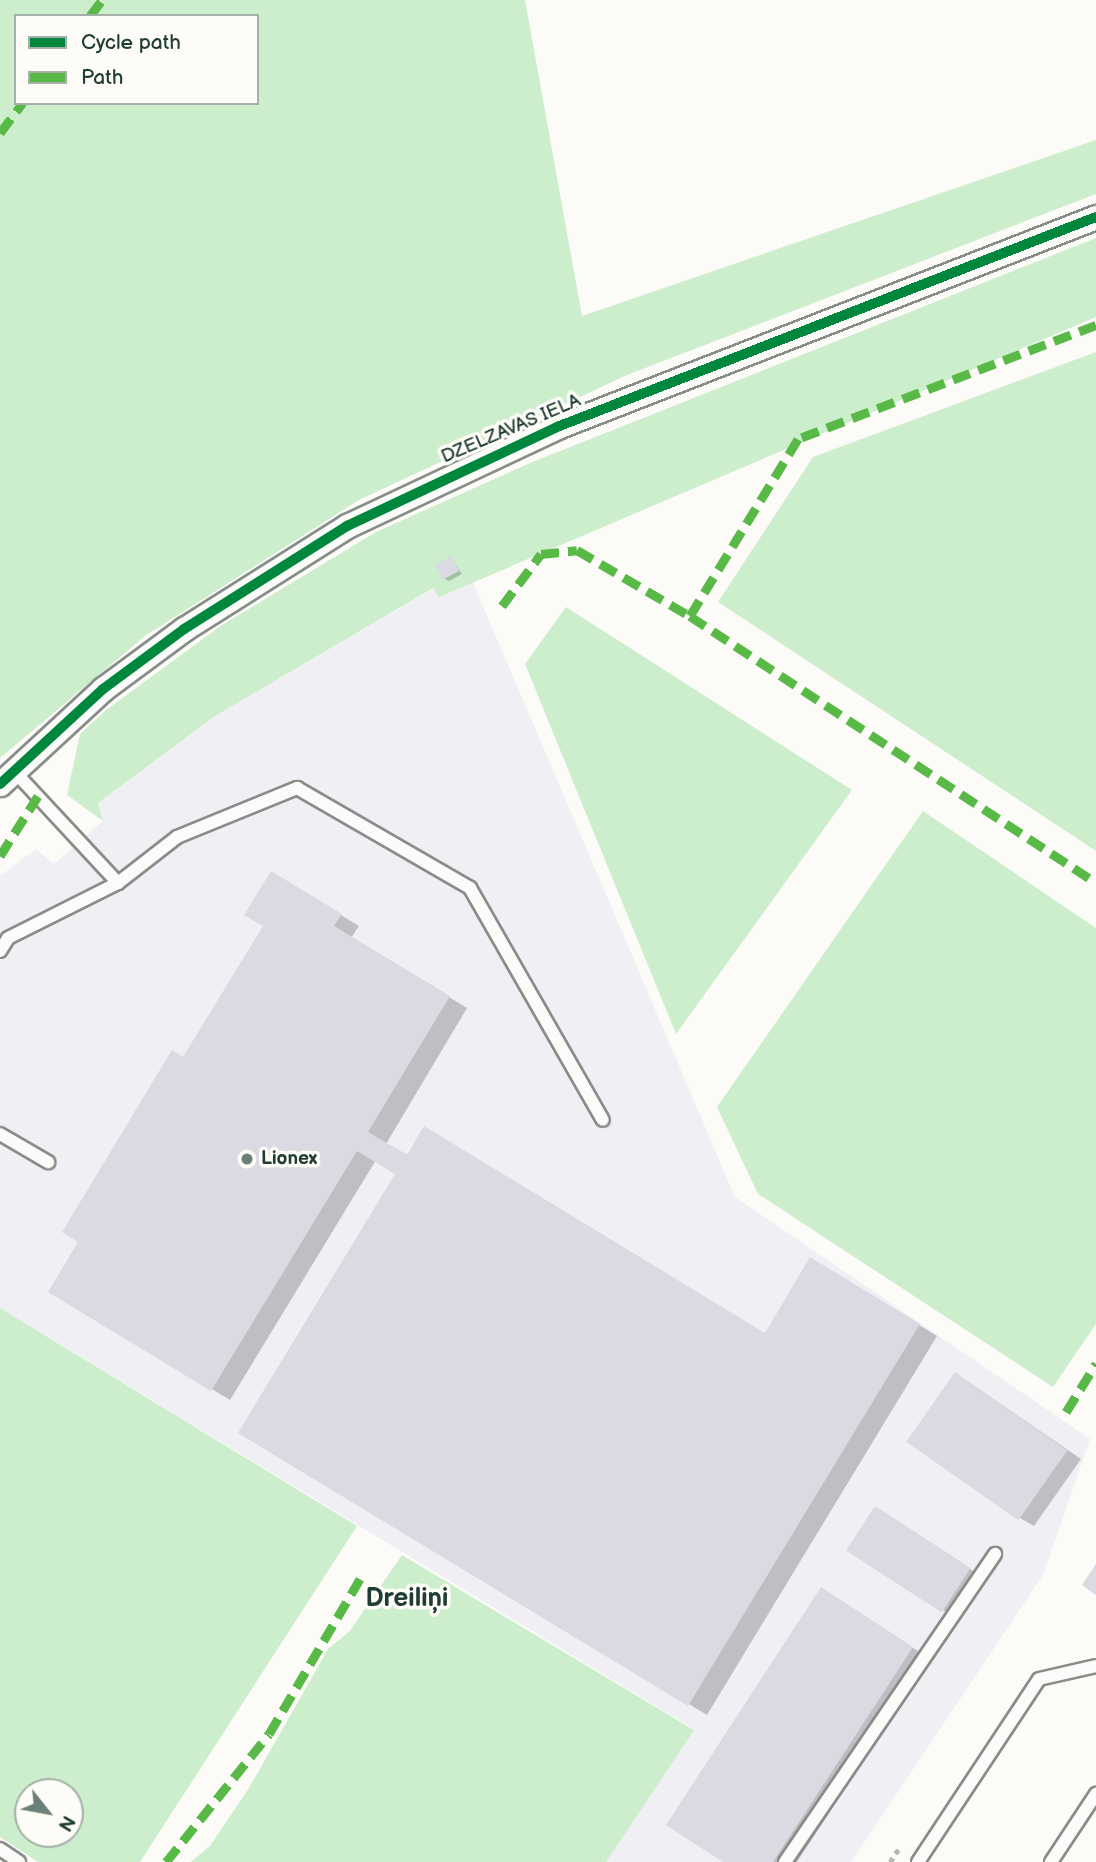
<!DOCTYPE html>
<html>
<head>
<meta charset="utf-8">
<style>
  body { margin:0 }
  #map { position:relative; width:1096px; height:1862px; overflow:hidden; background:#fcfbf8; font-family:"Balsamiq Sans",sans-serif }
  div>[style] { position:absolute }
  .built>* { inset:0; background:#efeff4 }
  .green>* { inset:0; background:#cdeecd }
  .shadow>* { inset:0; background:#0003 }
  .building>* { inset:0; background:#d9dae2; transform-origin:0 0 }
  .path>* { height:4.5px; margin-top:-2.25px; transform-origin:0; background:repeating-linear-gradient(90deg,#b5b8b6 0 5px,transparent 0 10px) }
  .roads { filter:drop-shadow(2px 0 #888d8a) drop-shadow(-2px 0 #888d8a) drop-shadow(0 2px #888d8a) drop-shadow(0 -2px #888d8a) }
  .lane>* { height:12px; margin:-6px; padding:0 6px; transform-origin:6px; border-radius:6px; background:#fbfbf9 }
  .street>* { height:23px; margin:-11.5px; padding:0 11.5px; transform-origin:11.5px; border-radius:11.5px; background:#fbfbf9 }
  .quiet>* { height:9px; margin-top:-4.5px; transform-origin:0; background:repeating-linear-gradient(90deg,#58b947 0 18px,transparent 0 27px) }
  .cycleway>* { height:10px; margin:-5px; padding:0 5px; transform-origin:5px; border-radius:5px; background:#00873e }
  .dots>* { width:19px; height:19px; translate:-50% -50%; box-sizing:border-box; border:4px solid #fdfcf7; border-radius:50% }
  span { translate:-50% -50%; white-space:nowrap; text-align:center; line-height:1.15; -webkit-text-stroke:7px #fdfcf7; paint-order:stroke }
  .street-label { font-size:19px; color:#1f3d34 }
  .poi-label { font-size:19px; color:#1f3d34; font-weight:700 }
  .left { translate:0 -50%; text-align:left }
  .district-label { font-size:26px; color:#1f3d34; font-weight:700 }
  .legend { position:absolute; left:14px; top:14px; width:245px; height:91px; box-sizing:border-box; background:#fdfcf7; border:2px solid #a4b0a9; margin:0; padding:9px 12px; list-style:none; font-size:21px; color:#1f3d34 }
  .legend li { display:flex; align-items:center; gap:14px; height:35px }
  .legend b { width:35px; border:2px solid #a4b0a9 }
  .north { position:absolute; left:14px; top:1778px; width:70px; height:70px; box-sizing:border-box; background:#fdfcf7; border:2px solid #a4b0a9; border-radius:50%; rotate:121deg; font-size:19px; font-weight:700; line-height:28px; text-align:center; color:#1f3d34 }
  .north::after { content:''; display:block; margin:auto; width:24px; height:32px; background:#6c8079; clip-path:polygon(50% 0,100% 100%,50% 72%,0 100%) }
</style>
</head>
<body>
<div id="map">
  <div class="built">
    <i style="clip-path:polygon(471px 578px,735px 1197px,1090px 1439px,1043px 1575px,851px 1862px,606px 1862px,694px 1729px,0 1308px,0 876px,36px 849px,54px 864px,103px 821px,98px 803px,212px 718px,434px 588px,439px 596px)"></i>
  </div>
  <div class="green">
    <i style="clip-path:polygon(evenodd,0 0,525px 0,582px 316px,1096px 140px,1096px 194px,627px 375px,359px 500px,145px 636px,0 758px,0 0,16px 16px,257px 16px,257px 103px,16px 103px,16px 16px)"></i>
    <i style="clip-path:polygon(1096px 238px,1096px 317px,439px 597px,433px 588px,212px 718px,98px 803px,103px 821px,67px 795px,80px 734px,106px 710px,222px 625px,376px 532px,530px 463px)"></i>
    <i style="clip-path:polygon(1096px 352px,1096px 851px,718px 602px,813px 457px)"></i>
    <i style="clip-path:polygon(566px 607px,852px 790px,676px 1034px,525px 664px)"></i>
    <i style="clip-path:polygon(923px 811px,1096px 928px,1096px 1324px,1053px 1387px,758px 1194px,717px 1107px)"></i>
    <i style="clip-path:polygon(evenodd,0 1308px,357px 1526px,140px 1862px,38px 1862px,0 1837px,0 1308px,28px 1792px,70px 1792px,70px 1834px,28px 1834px,28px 1792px)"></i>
    <i style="clip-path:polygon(402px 1555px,694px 1730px,606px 1862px,191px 1862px,210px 1846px,249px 1788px,328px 1649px,349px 1632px)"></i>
  </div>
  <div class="shadow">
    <i style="clip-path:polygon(451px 558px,462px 574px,449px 581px,445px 579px)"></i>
    <i style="clip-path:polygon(271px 873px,359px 926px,351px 938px,467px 1008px,386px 1144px,766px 1335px,829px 1270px,937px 1336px,707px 1715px,240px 1432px,397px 1173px,376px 1160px,230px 1400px,212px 1389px,184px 1059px,265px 926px)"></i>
    <i style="clip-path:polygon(970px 1383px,1081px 1459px,1034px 1526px,1020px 1518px)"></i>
    <i style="clip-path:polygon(890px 1516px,984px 1578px,957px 1619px,849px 1550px)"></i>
    <i style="clip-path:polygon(840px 1600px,930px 1659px,797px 1862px,726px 1862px)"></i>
  </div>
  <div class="building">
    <i style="left:451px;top:556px;width:17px;height:18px;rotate:62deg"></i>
    <i style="clip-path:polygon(271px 871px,342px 914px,334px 926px,450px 996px,368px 1132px,407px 1155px,424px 1126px,765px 1333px,810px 1257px,920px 1324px,688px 1706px,238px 1433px,395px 1174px,357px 1151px,211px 1391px,48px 1292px,78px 1242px,62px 1232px,172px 1050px,183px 1057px,263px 926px,244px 915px)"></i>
    <i style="left:955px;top:1372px;width:137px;height:85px;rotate:35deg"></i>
    <i style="left:875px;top:1506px;width:114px;height:53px;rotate:33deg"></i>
    <i style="clip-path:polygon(1096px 1564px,1096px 1595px,1082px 1585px)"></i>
    <i style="clip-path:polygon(821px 1587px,913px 1647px,773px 1862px,723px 1862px,666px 1825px)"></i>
  </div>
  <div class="path">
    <i style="left:890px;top:1862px;width:17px;rotate:-57deg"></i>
  </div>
  <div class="roads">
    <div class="lane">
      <i style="left:14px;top:771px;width:153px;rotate:47.1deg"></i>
      <i style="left:118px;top:883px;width:75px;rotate:-37.9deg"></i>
      <i style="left:177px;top:837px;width:130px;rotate:-22.2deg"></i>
      <i style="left:297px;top:788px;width:200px;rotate:30deg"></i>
      <i style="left:470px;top:888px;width:267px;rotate:60.2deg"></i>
      <i style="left:0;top:951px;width:15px;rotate:-58deg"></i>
      <i style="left:8px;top:938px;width:123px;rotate:-26.6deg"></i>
      <i style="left:0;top:1134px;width:56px;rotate:30.3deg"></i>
      <i style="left:0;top:1849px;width:23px;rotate:34deg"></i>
      <i style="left:785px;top:1862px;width:373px;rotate:-55.7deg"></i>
      <i style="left:918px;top:1862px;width:219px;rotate:-56.5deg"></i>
      <i style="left:1039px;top:1679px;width:58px;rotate:-12.8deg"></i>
      <i style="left:1051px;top:1862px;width:82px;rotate:-56.5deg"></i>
    </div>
    <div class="street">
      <i style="left:0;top:784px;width:140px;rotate:-42.7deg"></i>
      <i style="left:103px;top:689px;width:101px;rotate:-36.5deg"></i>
      <i style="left:184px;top:629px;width:193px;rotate:-32.3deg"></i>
      <i style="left:347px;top:526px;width:232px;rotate:-25.2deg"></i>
      <i style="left:557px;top:427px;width:578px;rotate:-21.29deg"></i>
    </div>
  </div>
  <div class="quiet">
    <i style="left:90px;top:16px;width:20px;rotate:-53deg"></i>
    <i style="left:0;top:133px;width:38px;rotate:-53deg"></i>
    <i style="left:1096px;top:325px;width:319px;rotate:159.1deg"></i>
    <i style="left:798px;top:439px;width:207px;rotate:121.4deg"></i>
    <i style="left:690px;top:616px;width:486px;rotate:33.3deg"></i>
    <i style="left:502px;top:606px;width:65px;rotate:-53.1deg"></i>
    <i style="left:541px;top:554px;width:36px;rotate:-6deg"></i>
    <i style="left:577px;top:550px;width:131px;rotate:30.3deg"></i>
    <i style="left:0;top:856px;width:71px;rotate:-57.7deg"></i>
    <i style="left:1066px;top:1412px;width:57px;rotate:-58deg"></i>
    <i style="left:166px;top:1862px;width:164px;rotate:-51.2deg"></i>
    <i style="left:269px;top:1734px;width:180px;rotate:-59.6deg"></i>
  </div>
  <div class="cycleway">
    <i style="left:0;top:784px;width:140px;rotate:-42.7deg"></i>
    <i style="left:103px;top:689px;width:101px;rotate:-36.5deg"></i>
    <i style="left:184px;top:629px;width:193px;rotate:-32.3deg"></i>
    <i style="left:347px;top:526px;width:232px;rotate:-25.2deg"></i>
    <i style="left:557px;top:427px;width:578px;rotate:-21.29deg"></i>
  </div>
  <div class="dots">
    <i style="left:247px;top:1159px;background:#6c8079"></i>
  </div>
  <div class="street-label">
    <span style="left:511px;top:429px;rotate:-23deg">DZELZAVAS IELA</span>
  </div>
  <div class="poi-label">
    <span class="left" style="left:261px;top:1159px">Lionex</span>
  </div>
  <div class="district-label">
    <span style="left:407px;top:1599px">Dreiliņi</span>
  </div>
  <ul class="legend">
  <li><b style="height:9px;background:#00873e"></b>Cycle path</li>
  <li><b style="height:9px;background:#58b947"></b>Path</li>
  </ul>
  <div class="north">N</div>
</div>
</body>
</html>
